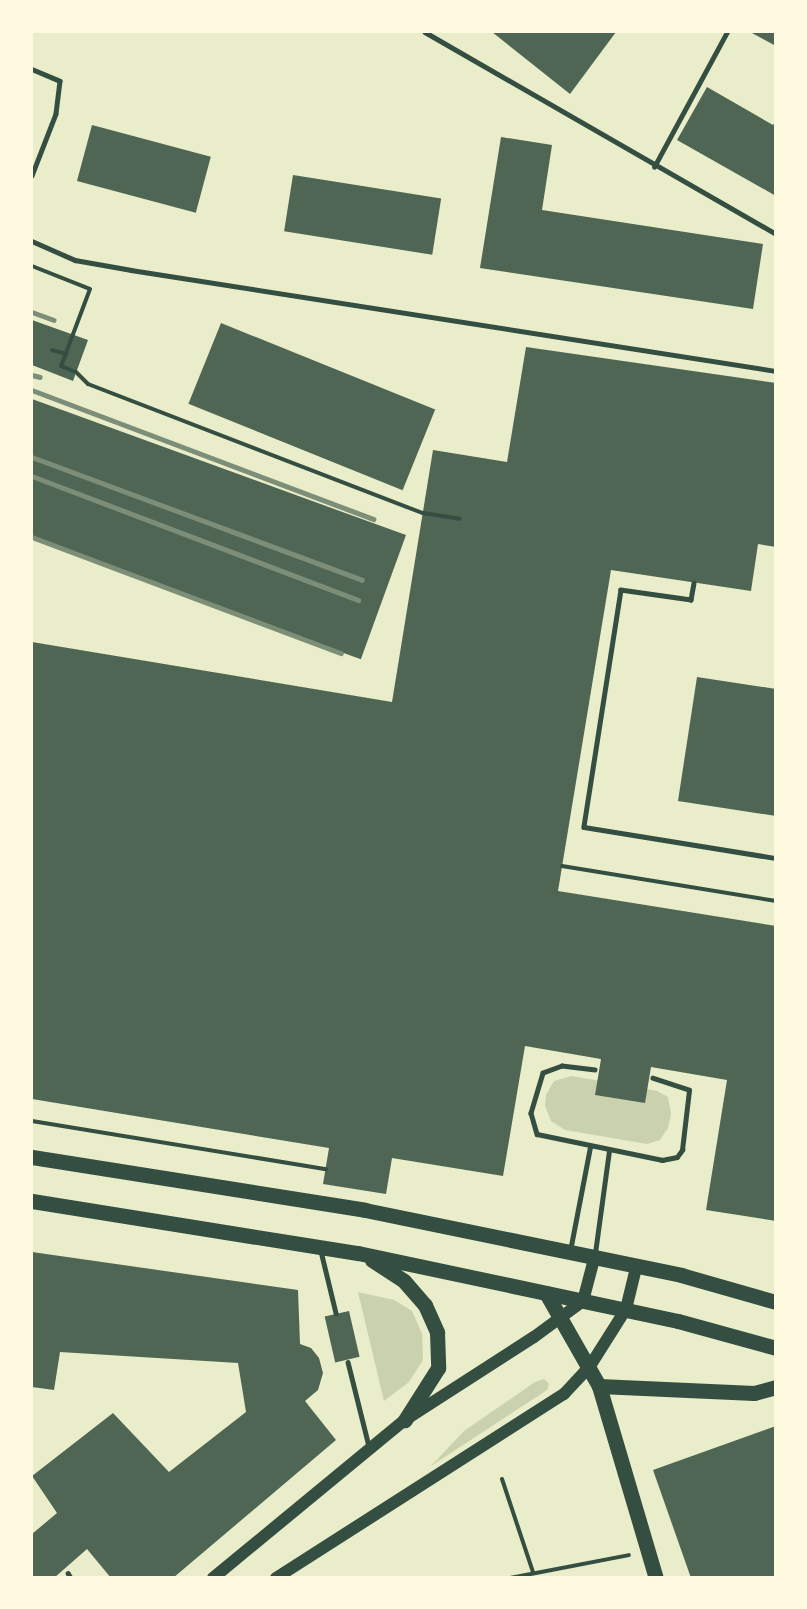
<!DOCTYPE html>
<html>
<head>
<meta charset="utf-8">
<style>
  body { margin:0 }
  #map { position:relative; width:807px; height:1609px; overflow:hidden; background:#e9edc9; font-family:Poppins,sans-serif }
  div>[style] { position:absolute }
  .green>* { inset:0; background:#cad2ad }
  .building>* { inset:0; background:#4f6655; transform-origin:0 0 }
  .path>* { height:4px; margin:-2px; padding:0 2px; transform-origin:2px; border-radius:2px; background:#344e41 }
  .service>* { height:4.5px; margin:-2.25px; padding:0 2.25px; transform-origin:2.25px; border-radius:2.25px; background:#344e41 }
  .secondary>* { height:12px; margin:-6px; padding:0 6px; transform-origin:6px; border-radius:6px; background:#344e41 }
  .primary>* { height:15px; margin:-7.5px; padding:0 7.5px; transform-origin:7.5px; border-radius:7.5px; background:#344e41 }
  .rail>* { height:4.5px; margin:-2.25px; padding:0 2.25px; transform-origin:2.25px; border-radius:2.25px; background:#7c8e77 }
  span { translate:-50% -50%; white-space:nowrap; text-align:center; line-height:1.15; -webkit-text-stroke:4.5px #fefae0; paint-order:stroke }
  .frame { position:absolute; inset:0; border:33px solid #fefae0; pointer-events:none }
</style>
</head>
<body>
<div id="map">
  <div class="green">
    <i style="clip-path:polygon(572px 1076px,657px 1091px,668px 1097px,671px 1114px,668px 1128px,660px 1140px,647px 1144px,565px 1130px,551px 1121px,545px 1106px,546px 1095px,554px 1081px)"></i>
    <i style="clip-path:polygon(358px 1292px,394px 1300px,412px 1311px,422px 1334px,423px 1360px,409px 1382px,384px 1401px)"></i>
    <i style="clip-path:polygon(544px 1379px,549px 1384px,547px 1390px,431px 1466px,464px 1431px,535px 1382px)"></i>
  </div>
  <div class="building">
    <i style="clip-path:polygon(492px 32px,616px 32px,570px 94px)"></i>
    <i style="clip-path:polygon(750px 32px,776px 32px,776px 46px)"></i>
    <i style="clip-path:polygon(707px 87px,773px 125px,776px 120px,776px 196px,677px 140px)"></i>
    <i style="left:92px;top:125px;width:123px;height:58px;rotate:15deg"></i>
    <i style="clip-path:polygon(501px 137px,552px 145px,542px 210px,763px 244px,753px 309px,480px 268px)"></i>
    <i style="left:293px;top:175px;width:150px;height:57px;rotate:9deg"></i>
    <i style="clip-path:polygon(32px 320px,88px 340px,73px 381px,32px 365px)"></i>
    <i style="left:221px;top:323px;width:231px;height:87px;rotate:22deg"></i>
    <i style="clip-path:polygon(526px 347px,776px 383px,776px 547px,758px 544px,751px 591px,611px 570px,558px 891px,776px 926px,776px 1221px,706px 1210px,727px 1080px,651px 1067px,645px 1103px,595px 1095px,601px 1059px,525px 1046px,503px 1176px,392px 1158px,386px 1194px,323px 1184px,329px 1148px,32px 1099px,32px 642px,392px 702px,433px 450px,507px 462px)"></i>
    <i style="left:32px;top:399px;width:398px;height:132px;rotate:20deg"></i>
    <i style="clip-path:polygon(697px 677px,776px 689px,776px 816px,678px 801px)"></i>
    <i style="clip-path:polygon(32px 1252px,298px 1290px,300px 1344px,311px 1348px,319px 1358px,323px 1373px,318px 1390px,305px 1401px,336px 1440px,173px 1578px,111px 1578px,87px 1549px,54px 1578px,32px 1578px,32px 1534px,57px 1513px,32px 1476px,113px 1413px,169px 1472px,246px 1412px,238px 1363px,60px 1352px,54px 1390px,32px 1387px)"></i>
    <i style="left:349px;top:1311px;width:47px;height:25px;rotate:77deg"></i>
    <i style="clip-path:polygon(776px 1426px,776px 1578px,691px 1578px,653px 1470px)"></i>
  </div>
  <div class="path">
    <i style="left:32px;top:266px;width:62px;rotate:21.6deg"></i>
    <i style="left:90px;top:289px;width:82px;rotate:110.6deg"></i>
    <i style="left:61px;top:366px;width:16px;rotate:22deg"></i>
    <i style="left:76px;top:372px;width:17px;rotate:45deg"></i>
    <i style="left:88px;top:384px;width:359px;rotate:21.1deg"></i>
    <i style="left:423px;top:513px;width:37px;rotate:9deg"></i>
    <i style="left:52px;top:350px;width:15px;rotate:16deg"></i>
    <i style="left:562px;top:866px;width:217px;rotate:9.3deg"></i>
    <i style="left:32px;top:1121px;width:298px;rotate:9.3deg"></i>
    <i style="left:502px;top:1479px;width:98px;rotate:71.6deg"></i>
    <i style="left:510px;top:1578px;width:121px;rotate:-10.9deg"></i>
  </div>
  <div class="service">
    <i style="left:425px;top:32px;width:405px;rotate:29.9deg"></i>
    <i style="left:32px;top:69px;width:30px;rotate:23deg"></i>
    <i style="left:60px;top:81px;width:33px;rotate:97deg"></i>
    <i style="left:56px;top:114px;width:66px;rotate:111.2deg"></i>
    <i style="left:654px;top:167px;width:153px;rotate:-61.6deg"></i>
    <i style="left:32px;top:241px;width:47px;rotate:23.8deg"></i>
    <i style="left:75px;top:260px;width:57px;rotate:10.1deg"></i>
    <i style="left:131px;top:270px;width:653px;rotate:8.9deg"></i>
    <i style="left:694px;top:583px;width:17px;rotate:100deg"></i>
    <i style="left:691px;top:600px;width:71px;rotate:-171.9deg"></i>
    <i style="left:621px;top:590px;width:240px;rotate:98.9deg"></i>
    <i style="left:584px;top:827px;width:194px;rotate:9.2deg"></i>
    <i style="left:595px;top:1070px;width:33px;rotate:-173deg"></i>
    <i style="left:562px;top:1066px;width:20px;rotate:160deg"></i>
    <i style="left:543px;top:1073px;width:42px;rotate:106.7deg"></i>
    <i style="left:531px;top:1113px;width:22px;rotate:74deg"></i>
    <i style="left:537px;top:1134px;width:128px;rotate:11.7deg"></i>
    <i style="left:662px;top:1160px;width:15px;rotate:-11deg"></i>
    <i style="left:677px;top:1157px;width:9px;rotate:-54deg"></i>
    <i style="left:682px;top:1150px;width:60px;rotate:-83.3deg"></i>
    <i style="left:689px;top:1090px;width:38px;rotate:-162deg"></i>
    <i style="left:321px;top:1251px;width:64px;rotate:76.4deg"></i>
    <i style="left:570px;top:1251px;width:106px;rotate:-79.1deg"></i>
    <i style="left:595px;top:1253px;width:103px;rotate:-82.2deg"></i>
    <i style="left:348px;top:1362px;width:87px;rotate:76deg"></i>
    <i style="left:68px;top:1573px;width:6px;rotate:59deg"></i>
  </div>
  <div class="secondary">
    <i style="left:213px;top:1578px;width:249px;rotate:-39.5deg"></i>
    <i style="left:405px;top:1420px;width:153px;rotate:-32.8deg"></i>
    <i style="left:534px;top:1337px;width:61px;rotate:-36.3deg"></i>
    <i style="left:583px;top:1301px;width:43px;rotate:-75.3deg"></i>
    <i style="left:276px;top:1578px;width:342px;rotate:-32.6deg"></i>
    <i style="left:564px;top:1394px;width:38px;rotate:-47deg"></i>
    <i style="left:590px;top:1366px;width:67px;rotate:-57.7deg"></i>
    <i style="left:626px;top:1309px;width:42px;rotate:-76.3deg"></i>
  </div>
  <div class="primary">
    <i style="left:32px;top:1157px;width:337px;rotate:9deg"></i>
    <i style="left:365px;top:1210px;width:323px;rotate:11.6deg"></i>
    <i style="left:681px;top:1275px;width:99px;rotate:15.9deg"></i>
    <i style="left:32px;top:1201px;width:330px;rotate:9.1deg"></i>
    <i style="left:358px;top:1253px;width:327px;rotate:12deg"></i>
    <i style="left:678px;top:1321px;width:102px;rotate:15.4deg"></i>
    <i style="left:372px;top:1260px;width:38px;rotate:33deg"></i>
    <i style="left:404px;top:1281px;width:32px;rotate:49deg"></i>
    <i style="left:425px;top:1305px;width:30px;rotate:66deg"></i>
    <i style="left:437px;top:1332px;width:36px;rotate:88deg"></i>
    <i style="left:438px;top:1368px;width:62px;rotate:122.4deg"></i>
    <i style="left:546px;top:1293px;width:107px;rotate:60.3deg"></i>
    <i style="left:599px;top:1386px;width:200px;rotate:73.5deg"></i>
    <i style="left:599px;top:1386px;width:155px;rotate:2.6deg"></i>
    <i style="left:754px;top:1393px;width:23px;rotate:-15deg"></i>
  </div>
  <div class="rail">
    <i style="left:32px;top:312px;width:23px;rotate:20deg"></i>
    <i style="left:32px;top:375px;width:8px;rotate:14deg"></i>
    <i style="left:32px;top:390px;width:365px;rotate:20.7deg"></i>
    <i style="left:32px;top:457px;width:352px;rotate:20.4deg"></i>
    <i style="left:32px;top:476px;width:349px;rotate:20.8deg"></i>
    <i style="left:32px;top:537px;width:330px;rotate:20.6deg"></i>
  </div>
  <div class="frame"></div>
</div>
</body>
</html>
